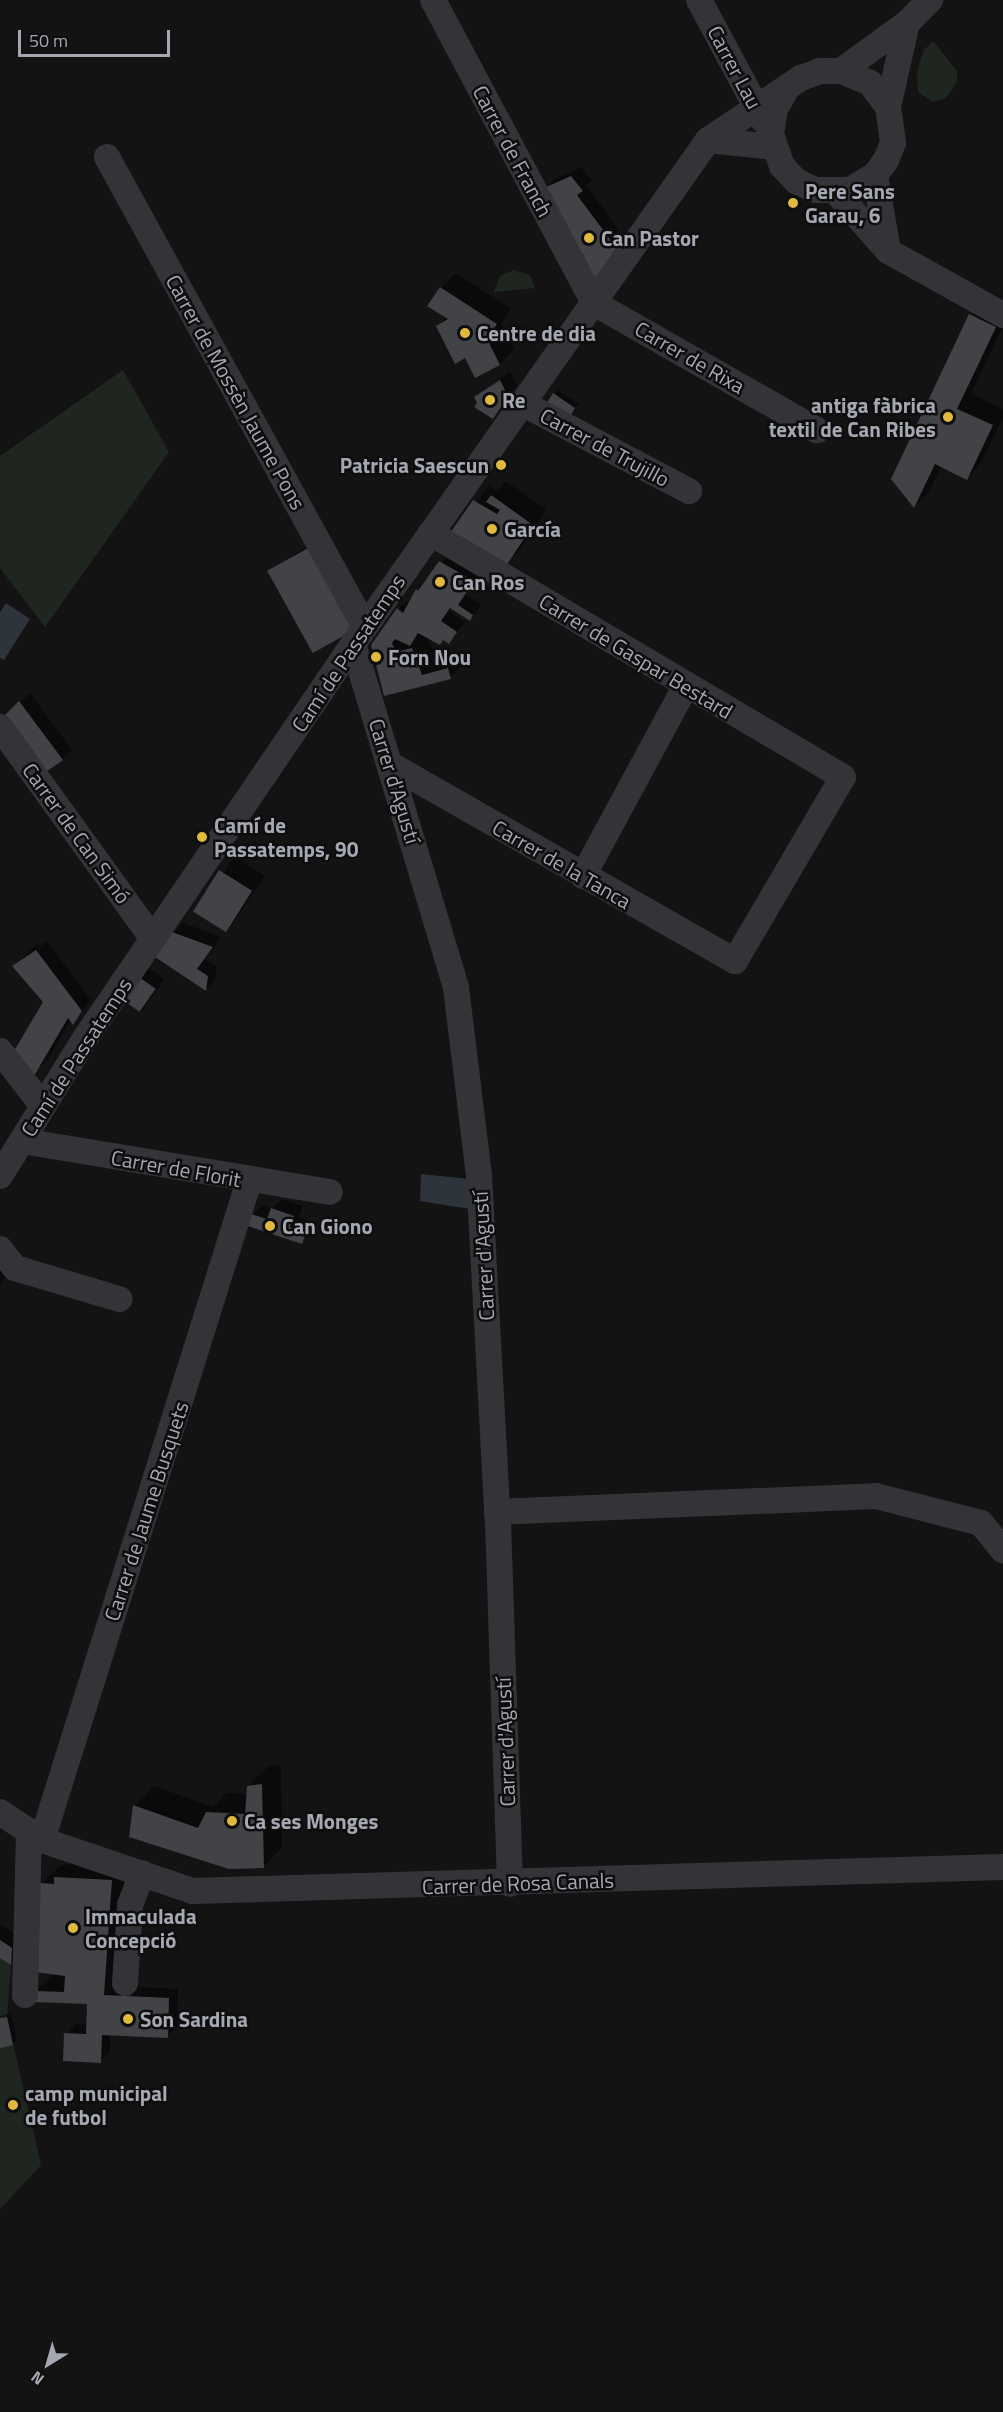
<!DOCTYPE html>
<html>
<head>
<meta charset="utf-8">
<style>
  body { margin:0 }
  #map { position:relative; width:1003px; height:2412px; overflow:hidden; background:#131314; font-family:"Titillium Web",sans-serif }
  div>[style] { position:absolute }
  .green>* { inset:0; background:#1f2620 }
  .water>* { inset:0; background:#2d343b }
  .shadow>* { inset:0; background:#0007; transform-origin:0 0 }
  .building>* { inset:0; background:#424347; transform-origin:0 0 }
  .minor>* { height:26px; margin:-13px; padding:0 13px; transform-origin:13px; border-radius:13px; background:#343438 }
  .dots>* { width:16px; height:16px; translate:-50% -50%; box-sizing:border-box; border:3px solid #0e0e0f; border-radius:50% }
  span { translate:-50% -50%; white-space:nowrap; text-align:center; line-height:1.15; -webkit-text-stroke:5px #0e0e0f; paint-order:stroke }
  .street-label { font-size:21px; color:#a5a8b3 }
  .poi-label { font-size:21px; color:#a5a8b3; font-weight:700 }
  .left { translate:0 -50%; text-align:left }
  .right { translate:-100% -50%; text-align:right }
  .north { position:absolute; left:18px; top:2334px; width:60px; height:60px; -webkit-text-stroke:4px #0e0e0f; paint-order:stroke; rotate:217deg; font-size:16px; font-weight:700; line-height:24px; text-align:center; color:#a5a8b3 }
  .north::after { content:''; display:block; margin:auto; width:21px; height:27px; background:#a5a8b3; clip-path:polygon(50% 0,100% 100%,50% 72%,0 100%) }
  .scale { position:absolute; left:18px; top:30px; width:152px; height:27px; box-sizing:border-box; border:3px solid #a5a8b3; border-top:0; padding-left:8px; font-size:18px; line-height:21px; white-space:nowrap; color:#a5a8b3; -webkit-text-stroke:4px #0e0e0f; paint-order:stroke }
</style>
</head>
<body>
<div id="map">
  <div class="green">
    <i style="clip-path:polygon(933px 41px,957px 71px,957px 82px,946px 98px,933px 102px,918px 92px,917px 71px,924px 50px)"></i>
    <i style="clip-path:polygon(514px 270px,530px 275px,535px 288px,494px 292px,500px 276px)"></i>
    <i style="clip-path:polygon(123px 370px,169px 452px,45px 627px,0 568px,0 456px)"></i>
    <i style="clip-path:polygon(0 1940px,12px 1948px,7px 2017px,41px 2165px,0 2209px)"></i>
  </div>
  <div class="water">
    <i style="clip-path:polygon(6px 603px,30px 619px,4px 660px,0 658px,0 612px)"></i>
    <i style="clip-path:polygon(421px 1174px,469px 1179px,470px 1209px,420px 1201px)"></i>
  </div>
  <div class="shadow">
    <i style="clip-path:polygon(581px 167px,592px 180px,586px 185px,626px 240px,599px 273px,546px 189px,555px 179px)"></i>
    <i style="clip-path:polygon(456px 273px,511px 309px,501px 324px,514px 349px,500px 364px,476px 376px,466px 356px,437px 326px,447px 317px,441px 288px)"></i>
    <i style="clip-path:polygon(985px 300px,1003px 326px,971px 394px,1003px 409px,1003px 418px,981px 463px,967px 478px,941px 466px,929px 492px,914px 506px,971px 315px)"></i>
    <i style="clip-path:polygon(510px 372px,517px 385px,493px 417px,476px 398px)"></i>
    <i style="clip-path:polygon(558px 390px,579px 404px,572px 415px,554px 394px)"></i>
    <i style="clip-path:polygon(506px 481px,546px 509px,520px 549px,506px 564px,453px 532px,489px 486px,497px 491px)"></i>
    <i style="clip-path:polygon(320px 538px,365px 618px,269px 571px)"></i>
    <i style="clip-path:polygon(450px 553px,482px 571px,466px 595px,482px 605px,469px 619px,452px 607px,449px 611px,465px 622px,449px 642px,427px 636px,437px 661px,463px 654px,465px 663px,450px 677px,385px 694px,373px 645px,398px 609px,408px 600px,411px 602px)"></i>
    <i style="clip-path:polygon(30px 693px,72px 750px,62px 759px,7px 716px)"></i>
    <i style="left:235px;top:856px;width:36px;height:68px;rotate:34deg"></i>
    <i style="clip-path:polygon(183px 923px,221px 937px,206px 959px,217px 966px,215px 980px,206px 989px,173px 933px)"></i>
    <i style="clip-path:polygon(47px 941px,91px 1000px,73px 1023px,71px 1020px,48px 1059px,34px 1073px,45px 1002px,14px 966px,37px 944px,40px 947px)"></i>
    <i style="left:147px;top:967px;width:21px;height:40px;rotate:35deg"></i>
    <i style="clip-path:polygon(282px 1199px,303px 1206px,299px 1217px,315px 1223px,302px 1242px,253px 1215px,262px 1205px,272px 1209px)"></i>
    <i style="clip-path:polygon(0 1252px,16px 1261px,0 1285px)"></i>
    <i style="clip-path:polygon(281px 1765px,282px 1847px,263px 1867px,131px 1836px,135px 1806px,154px 1786px,213px 1807px,227px 1793px,248px 1794px,248px 1786px,268px 1767px)"></i>
    <i style="clip-path:polygon(75px 1858px,130px 1861px,120px 1986px,178px 1989px,177px 2027px,167px 2036px,110px 2034px,110px 2052px,100px 2061px,66px 2034px,75px 2024px,88px 2025px,89px 2002px,36px 1991px,54px 1973px,41px 1884px,61px 1865px,68px 1865px)"></i>
    <i style="clip-path:polygon(0 1924px,21px 1938px,20px 1954px,11px 1963px,0 1957px)"></i>
    <i style="clip-path:polygon(11px 2013px,17px 2040px,12px 2044px,0 2041px,0 2016px)"></i>
  </div>
  <div class="building">
    <i style="clip-path:polygon(571px 176px,583px 191px,577px 195px,618px 250px,590px 284px,578px 261px,584px 256px,559px 226px,544px 188px)"></i>
    <i style="clip-path:polygon(440px 287px,497px 324px,487px 339px,500px 365px,475px 378px,465px 358px,455px 364px,436px 326px,448px 319px,427px 306px)"></i>
    <i style="clip-path:polygon(969px 314px,996px 327px,957px 409px,993px 425px,967px 480px,935px 464px,914px 508px,891px 479px)"></i>
    <i style="clip-path:polygon(500px 380px,508px 396px,493px 419px,474px 407px,477px 403px,474px 397px)"></i>
    <i style="clip-path:polygon(553px 393px,575px 408px,568px 421px,544px 408px)"></i>
    <i style="clip-path:polygon(491px 495px,533px 525px,506px 566px,450px 533px,473px 500px,497px 514px,500px 510px,486px 502px)"></i>
    <i style="left:310px;top:547px;width:94px;height:49px;rotate:61deg"></i>
    <i style="clip-path:polygon(439px 561px,474px 581px,458px 605px,473px 615px,470px 621px,450px 608px,441px 621px,457px 632px,449px 644px,443px 640px,440px 645px,418px 633px,410px 646px,395px 639px,392px 643px,396px 652px,412px 648px,422px 675px,448px 668px,451px 679px,384px 696px,371px 645px,397px 608px,403px 613px,416px 589px,418px 591px)"></i>
    <i style="clip-path:polygon(19px 701px,63px 760px,40px 776px,10px 731px,5px 715px)"></i>
    <i style="left:219px;top:870px;width:39px;height:49px;rotate:32deg"></i>
    <i style="clip-path:polygon(172px 932px,213px 947px,197px 969px,208px 976px,206px 991px,155px 957px)"></i>
    <i style="clip-path:polygon(36px 950px,82px 1011px,73px 1025px,68px 1018px,34px 1076px,14px 1051px,43px 1002px,12px 966px)"></i>
    <i style="left:136px;top:975px;width:24px;height:28px;rotate:35deg"></i>
    <i style="clip-path:polygon(271px 1208px,294px 1216px,290px 1227px,306px 1233px,302px 1244px,248px 1226px,251px 1214px,267px 1219px)"></i>
    <i style="clip-path:polygon(262px 1784px,264px 1868px,229px 1869px,129px 1837px,133px 1805px,198px 1828px,206px 1812px,245px 1814px,247px 1786px)"></i>
    <i style="clip-path:polygon(54px 1877px,112px 1880px,104px 1995px,169px 1998px,168px 2038px,102px 2035px,101px 2063px,63px 2061px,64px 2033px,86px 2034px,87px 2004px,34px 2002px,34px 1991px,64px 1992px,65px 1976px,35px 1972px,40px 1883px,54px 1884px)"></i>
    <i style="clip-path:polygon(0 1940px,12px 1948px,11px 1965px,0 1958px)"></i>
    <i style="clip-path:polygon(7px 2017px,13px 2045px,0 2048px,0 2018px)"></i>
  </div>
  <div class="minor">
    <i style="left:433px;top:0;width:343px;rotate:62deg"></i>
    <i style="left:594px;top:303px;width:257px;rotate:29.7deg"></i>
    <i style="left:699px;top:0;width:137px;rotate:61.8deg"></i>
    <i style="left:841px;top:71px;width:82px;rotate:-36deg"></i>
    <i style="left:907px;top:23px;width:33px;rotate:-45deg"></i>
    <i style="left:888px;top:107px;width:86px;rotate:-77.3deg"></i>
    <i style="left:708px;top:140px;width:65px;rotate:6.1deg"></i>
    <i style="left:107px;top:157px;width:536px;rotate:61.24deg"></i>
    <i style="left:875px;top:175px;width:77px;rotate:80.3deg"></i>
    <i style="left:836px;top:192px;width:79px;rotate:48.6deg"></i>
    <i style="left:888px;top:251px;width:132px;rotate:29.1deg"></i>
    <i style="left:522px;top:403px;width:189px;rotate:27.8deg"></i>
    <i style="left:353px;top:644px;width:359px;rotate:73.3deg"></i>
    <i style="left:456px;top:988px;width:188px;rotate:83deg"></i>
    <i style="left:479px;top:1175px;width:348px;rotate:86.9deg"></i>
    <i style="left:498px;top:1522px;width:362px;rotate:88.1deg"></i>
    <i style="left:0;top:727px;width:261px;rotate:54.2deg"></i>
    <i style="left:391px;top:765px;width:396px;rotate:29.7deg"></i>
    <i style="left:735px;top:961px;width:213px;rotate:-59.6deg"></i>
    <i style="left:843px;top:777px;width:479px;rotate:-149.4deg"></i>
    <i style="left:583px;top:876px;width:215px;rotate:-61.6deg"></i>
    <i style="left:0;top:1051px;width:70px;rotate:52deg"></i>
    <i style="left:22px;top:1141px;width:312px;rotate:9.4deg"></i>
    <i style="left:0;top:1176px;width:160px;rotate:-58.3deg"></i>
    <i style="left:84px;top:1040px;width:500px;rotate:-55.8deg"></i>
    <i style="left:365px;top:627px;width:596px;rotate:-54.84deg"></i>
    <i style="left:708px;top:140px;width:112px;rotate:-33.7deg"></i>
    <i style="left:801px;top:78px;width:20px;rotate:-20deg"></i>
    <i style="left:820px;top:71px;width:21px"></i>
    <i style="left:841px;top:71px;width:31px;rotate:22deg"></i>
    <i style="left:870px;top:83px;width:30px;rotate:53deg"></i>
    <i style="left:888px;top:107px;width:36px;rotate:82deg"></i>
    <i style="left:893px;top:143px;width:18px;rotate:112deg"></i>
    <i style="left:886px;top:160px;width:19px;rotate:126deg"></i>
    <i style="left:875px;top:175px;width:29px;rotate:149deg"></i>
    <i style="left:850px;top:190px;width:35px;rotate:180deg"></i>
    <i style="left:815px;top:190px;width:21px;rotate:-155deg"></i>
    <i style="left:796px;top:181px;width:21px;rotate:-133deg"></i>
    <i style="left:782px;top:166px;width:34px;rotate:-109deg"></i>
    <i style="left:771px;top:134px;width:25px;rotate:-81deg"></i>
    <i style="left:775px;top:109px;width:20px;rotate:-60deg"></i>
    <i style="left:0;top:1249px;width:24px;rotate:52deg"></i>
    <i style="left:15px;top:1268px;width:109px;rotate:16.6deg"></i>
    <i style="left:497px;top:1512px;width:379px;rotate:-2.4deg"></i>
    <i style="left:876px;top:1496px;width:108px;rotate:14.4deg"></i>
    <i style="left:981px;top:1523px;width:35px;rotate:51deg"></i>
    <i style="left:0;top:1812px;width:50px;rotate:33.7deg"></i>
    <i style="left:42px;top:1840px;width:159px;rotate:18.7deg"></i>
    <i style="left:193px;top:1891px;width:810px;rotate:-1.7deg"></i>
    <i style="left:42px;top:1840px;width:691px;rotate:-72.56deg"></i>
    <i style="left:125px;top:1983px;width:78px;rotate:-86.3deg"></i>
    <i style="left:130px;top:1905px;width:34px;rotate:-69deg"></i>
    <i style="left:25px;top:1995px;width:164px;rotate:-88.6deg"></i>
  </div>
  <div class="dots">
    <i style="left:793px;top:203px;background:#e0b93e"></i>
    <i style="left:589px;top:238px;background:#e0b93e"></i>
    <i style="left:465px;top:333px;background:#e0b93e"></i>
    <i style="left:490px;top:400px;background:#e0b93e"></i>
    <i style="left:948px;top:417px;background:#e0b93e"></i>
    <i style="left:501px;top:465px;background:#e0b93e"></i>
    <i style="left:492px;top:529px;background:#e0b93e"></i>
    <i style="left:440px;top:582px;background:#e0b93e"></i>
    <i style="left:376px;top:657px;background:#e0b93e"></i>
    <i style="left:202px;top:837px;background:#e0b93e"></i>
    <i style="left:270px;top:1226px;background:#e0b93e"></i>
    <i style="left:232px;top:1821px;background:#e0b93e"></i>
    <i style="left:73px;top:1928px;background:#e0b93e"></i>
    <i style="left:128px;top:2019px;background:#e0b93e"></i>
    <i style="left:13px;top:2105px;background:#e0b93e"></i>
  </div>
  <div class="street-label">
    <span style="left:735px;top:67px;rotate:62deg">Carrer Lau</span>
    <span style="left:513px;top:151px;rotate:62deg">Carrer de Franch</span>
    <span style="left:690px;top:357px;rotate:30deg">Carrer de Rixa</span>
    <span style="left:236px;top:392px;rotate:61deg">Carrer de Mossèn Jaume Pons</span>
    <span style="left:605px;top:447px;rotate:28deg">Carrer de Trujillo</span>
    <span style="left:348px;top:653px;rotate:-56deg">Camí de Passatemps</span>
    <span style="left:636px;top:656px;rotate:31deg">Carrer de Gaspar Bestard</span>
    <span style="left:395px;top:781px;rotate:73deg">Carrer d'Agustí</span>
    <span style="left:77px;top:833px;rotate:54deg">Carrer de Can Simó</span>
    <span style="left:562px;top:864px;rotate:30deg">Carrer de la Tanca</span>
    <span style="left:76px;top:1057px;rotate:-57deg">Camí de Passatemps</span>
    <span style="left:176px;top:1168px;rotate:10deg">Carrer de Florit</span>
    <span style="left:483px;top:1256px;rotate:-93deg">Carrer d'Agustí</span>
    <span style="left:146px;top:1511px;rotate:-72deg">Carrer de Jaume Busquets</span>
    <span style="left:505px;top:1742px;rotate:-92deg">Carrer d'Agustí</span>
    <span style="left:518px;top:1883px;rotate:-2deg">Carrer de Rosa Canals</span>
  </div>
  <div class="poi-label">
    <span class="left" style="left:805px;top:203px">Pere Sans<br>Garau, 6</span>
    <span class="left" style="left:601px;top:238px">Can Pastor</span>
    <span class="left" style="left:477px;top:333px">Centre de dia</span>
    <span class="left" style="left:502px;top:400px">Re</span>
    <span class="right" style="left:936px;top:417px">antiga fàbrica<br>textil de Can Ribes</span>
    <span class="right" style="left:489px;top:465px">Patricia Saescun</span>
    <span class="left" style="left:504px;top:529px">García</span>
    <span class="left" style="left:452px;top:582px">Can Ros</span>
    <span class="left" style="left:388px;top:657px">Forn Nou</span>
    <span class="left" style="left:214px;top:837px">Camí de<br>Passatemps, 90</span>
    <span class="left" style="left:282px;top:1226px">Can Giono</span>
    <span class="left" style="left:244px;top:1821px">Ca ses Monges</span>
    <span class="left" style="left:85px;top:1928px">Immaculada<br>Concepció</span>
    <span class="left" style="left:140px;top:2019px">Son Sardina</span>
    <span class="left" style="left:25px;top:2105px">camp municipal<br>de futbol</span>
  </div>
  <div class="north">N</div>
  <div class="scale">50 m</div>
</div>
</body>
</html>
